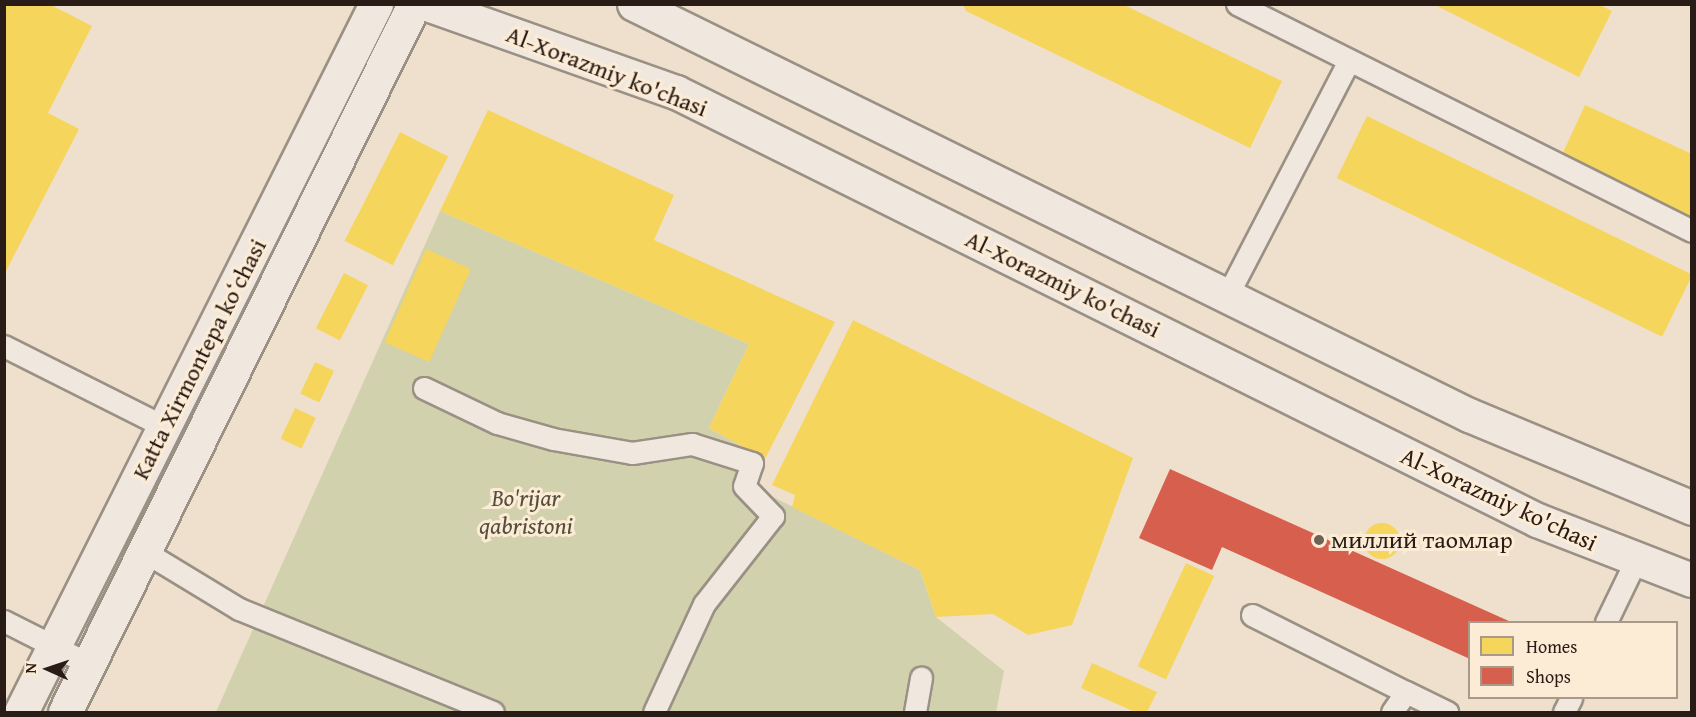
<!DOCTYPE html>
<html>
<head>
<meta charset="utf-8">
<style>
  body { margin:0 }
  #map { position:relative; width:1696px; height:717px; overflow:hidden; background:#eee0cc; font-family:"Gentium Book Plus",serif }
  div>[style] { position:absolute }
  .green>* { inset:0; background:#d1d1ae }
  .homes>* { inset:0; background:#f6d55c; transform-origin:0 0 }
  .round { border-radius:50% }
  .shops>* { inset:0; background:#d6604d }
  .roads { filter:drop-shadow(2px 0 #9a9084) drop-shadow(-2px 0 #9a9084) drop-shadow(0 2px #9a9084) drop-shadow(0 -2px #9a9084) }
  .lane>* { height:21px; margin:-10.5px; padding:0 10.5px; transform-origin:10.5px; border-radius:10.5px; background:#f0e8df }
  .secondary>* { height:33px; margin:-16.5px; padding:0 16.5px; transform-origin:16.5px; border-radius:16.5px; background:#f0e8df }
  .dots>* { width:16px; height:16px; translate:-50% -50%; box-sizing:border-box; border:3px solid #fdecd5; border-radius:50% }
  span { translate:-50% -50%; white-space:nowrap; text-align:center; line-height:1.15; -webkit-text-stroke:6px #fdecd5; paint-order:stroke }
  .street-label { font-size:24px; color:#291c17 }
  .park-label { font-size:24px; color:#544e3d; font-style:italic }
  .poi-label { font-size:24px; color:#291c17 }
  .left { translate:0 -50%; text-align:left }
  .frame { position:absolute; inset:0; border:6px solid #291c17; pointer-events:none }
  .legend { position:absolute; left:1468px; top:621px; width:210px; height:78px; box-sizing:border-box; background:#fdecd5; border:2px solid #a89989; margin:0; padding:8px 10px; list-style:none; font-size:18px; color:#291c17 }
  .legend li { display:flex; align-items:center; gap:12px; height:30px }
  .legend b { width:30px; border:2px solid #a89989 }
  .north { position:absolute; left:18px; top:639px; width:60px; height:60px; -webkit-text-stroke:4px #fdecd5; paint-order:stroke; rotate:273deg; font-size:16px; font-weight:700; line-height:24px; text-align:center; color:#291c17 }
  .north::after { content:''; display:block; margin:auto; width:21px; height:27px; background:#291c17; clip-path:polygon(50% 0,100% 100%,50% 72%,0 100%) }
</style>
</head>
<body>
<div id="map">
  <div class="green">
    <i style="clip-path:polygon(440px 211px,749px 344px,709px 428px,765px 459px,753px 487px,920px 570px,936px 617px,1004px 671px,996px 712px,216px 712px)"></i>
  </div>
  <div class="homes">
    <i style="clip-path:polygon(4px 4px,49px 4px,92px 26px,48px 113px,79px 129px,4px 275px)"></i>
    <i style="clip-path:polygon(963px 4px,1122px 4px,1282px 81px,1250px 148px,966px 11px)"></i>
    <i style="clip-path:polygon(1433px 4px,1598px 4px,1612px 11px,1579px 77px)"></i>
    <i style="clip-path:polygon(1585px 105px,1692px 154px,1692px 217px,1561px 157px)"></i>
    <i style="clip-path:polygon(488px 110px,674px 195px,654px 240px,835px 322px,765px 459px,709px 428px,749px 344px,440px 211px)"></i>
    <i style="left:1367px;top:116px;width:362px;height:69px;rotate:26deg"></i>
    <i style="left:400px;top:132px;width:54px;height:122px;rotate:27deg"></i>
    <i style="left:426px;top:249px;width:49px;height:102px;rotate:24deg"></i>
    <i style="left:344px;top:273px;width:27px;height:62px;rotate:27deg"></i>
    <i style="clip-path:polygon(853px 320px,1133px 458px,1072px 625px,1028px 635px,993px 614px,936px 617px,920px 570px,792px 507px,795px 495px,772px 485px)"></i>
    <i style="left:315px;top:362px;width:21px;height:35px;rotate:25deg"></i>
    <i style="left:295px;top:408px;width:23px;height:34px;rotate:25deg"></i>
    <i class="round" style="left:1364px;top:523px;width:36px;height:36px"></i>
    <i style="left:1186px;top:563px;width:31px;height:114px;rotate:25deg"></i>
    <i style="clip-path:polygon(1092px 663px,1157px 692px,1147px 712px,1135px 712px,1081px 688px)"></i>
  </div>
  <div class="shops">
    <i style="clip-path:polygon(1170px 469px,1511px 622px,1470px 622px,1470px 659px,1222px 547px,1212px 570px,1139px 538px)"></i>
  </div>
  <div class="roads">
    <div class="lane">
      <i style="left:1237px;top:4px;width:508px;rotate:26.51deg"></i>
      <i style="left:1228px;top:294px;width:263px;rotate:-62.6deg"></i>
      <i style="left:4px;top:346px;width:180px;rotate:26.7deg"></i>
      <i style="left:424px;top:388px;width:81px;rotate:25.6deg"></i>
      <i style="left:497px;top:423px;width:58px;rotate:15.9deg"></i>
      <i style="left:553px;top:439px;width:80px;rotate:10deg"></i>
      <i style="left:632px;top:453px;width:61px;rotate:-8.5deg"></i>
      <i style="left:692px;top:444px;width:63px;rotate:17.6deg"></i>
      <i style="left:752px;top:463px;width:24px;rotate:109deg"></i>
      <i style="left:744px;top:486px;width:42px;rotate:46deg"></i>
      <i style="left:773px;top:516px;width:112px;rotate:128.1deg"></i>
      <i style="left:704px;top:604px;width:119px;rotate:114.8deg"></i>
      <i style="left:145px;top:552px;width:110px;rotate:31.2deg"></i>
      <i style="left:239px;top:609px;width:274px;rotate:22.1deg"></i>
      <i style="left:1252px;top:615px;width:172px;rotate:26.6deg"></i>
      <i style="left:4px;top:621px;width:95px;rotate:26.8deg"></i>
      <i style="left:1606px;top:622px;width:67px;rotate:-64.2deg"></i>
      <i style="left:915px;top:712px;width:35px;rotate:-80deg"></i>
      <i style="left:1392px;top:712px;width:24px;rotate:-55deg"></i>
      <i style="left:1406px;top:692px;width:46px;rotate:26deg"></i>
      <i style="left:1564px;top:712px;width:16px;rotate:-63deg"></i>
    </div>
    <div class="secondary">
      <i style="left:427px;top:4px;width:264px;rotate:19.5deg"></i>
      <i style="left:676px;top:92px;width:962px;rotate:26.43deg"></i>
      <i style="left:1537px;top:520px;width:166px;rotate:21.2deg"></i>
      <i style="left:634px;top:4px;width:931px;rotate:26.21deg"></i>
      <i style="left:1469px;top:415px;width:242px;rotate:22.6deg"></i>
      <i style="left:21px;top:712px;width:792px;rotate:-63.37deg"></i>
      <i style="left:65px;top:712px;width:789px;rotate:-63.76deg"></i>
    </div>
  </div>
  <div class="dots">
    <i style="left:1319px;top:540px;background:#6e6156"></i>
  </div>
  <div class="street-label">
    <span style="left:607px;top:71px;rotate:21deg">Al-Xorazmiy ko'chasi</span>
    <span style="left:1063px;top:284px;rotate:26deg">Al-Xorazmiy ko'chasi</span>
    <span style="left:199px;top:359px;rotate:-63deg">Katta Xirmontepa koʻchasi</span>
    <span style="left:1499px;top:499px;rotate:25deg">Al-Xorazmiy ko'chasi</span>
  </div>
  <div class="park-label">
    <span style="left:526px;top:512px">Bo'rijar<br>qabristoni</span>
  </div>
  <div class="poi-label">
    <span class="left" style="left:1331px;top:540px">миллий таомлар</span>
  </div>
  <div class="frame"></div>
  <ul class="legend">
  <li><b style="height:16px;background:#f6d55c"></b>Homes</li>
  <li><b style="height:16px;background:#d6604d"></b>Shops</li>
  </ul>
  <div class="north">N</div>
</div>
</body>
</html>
